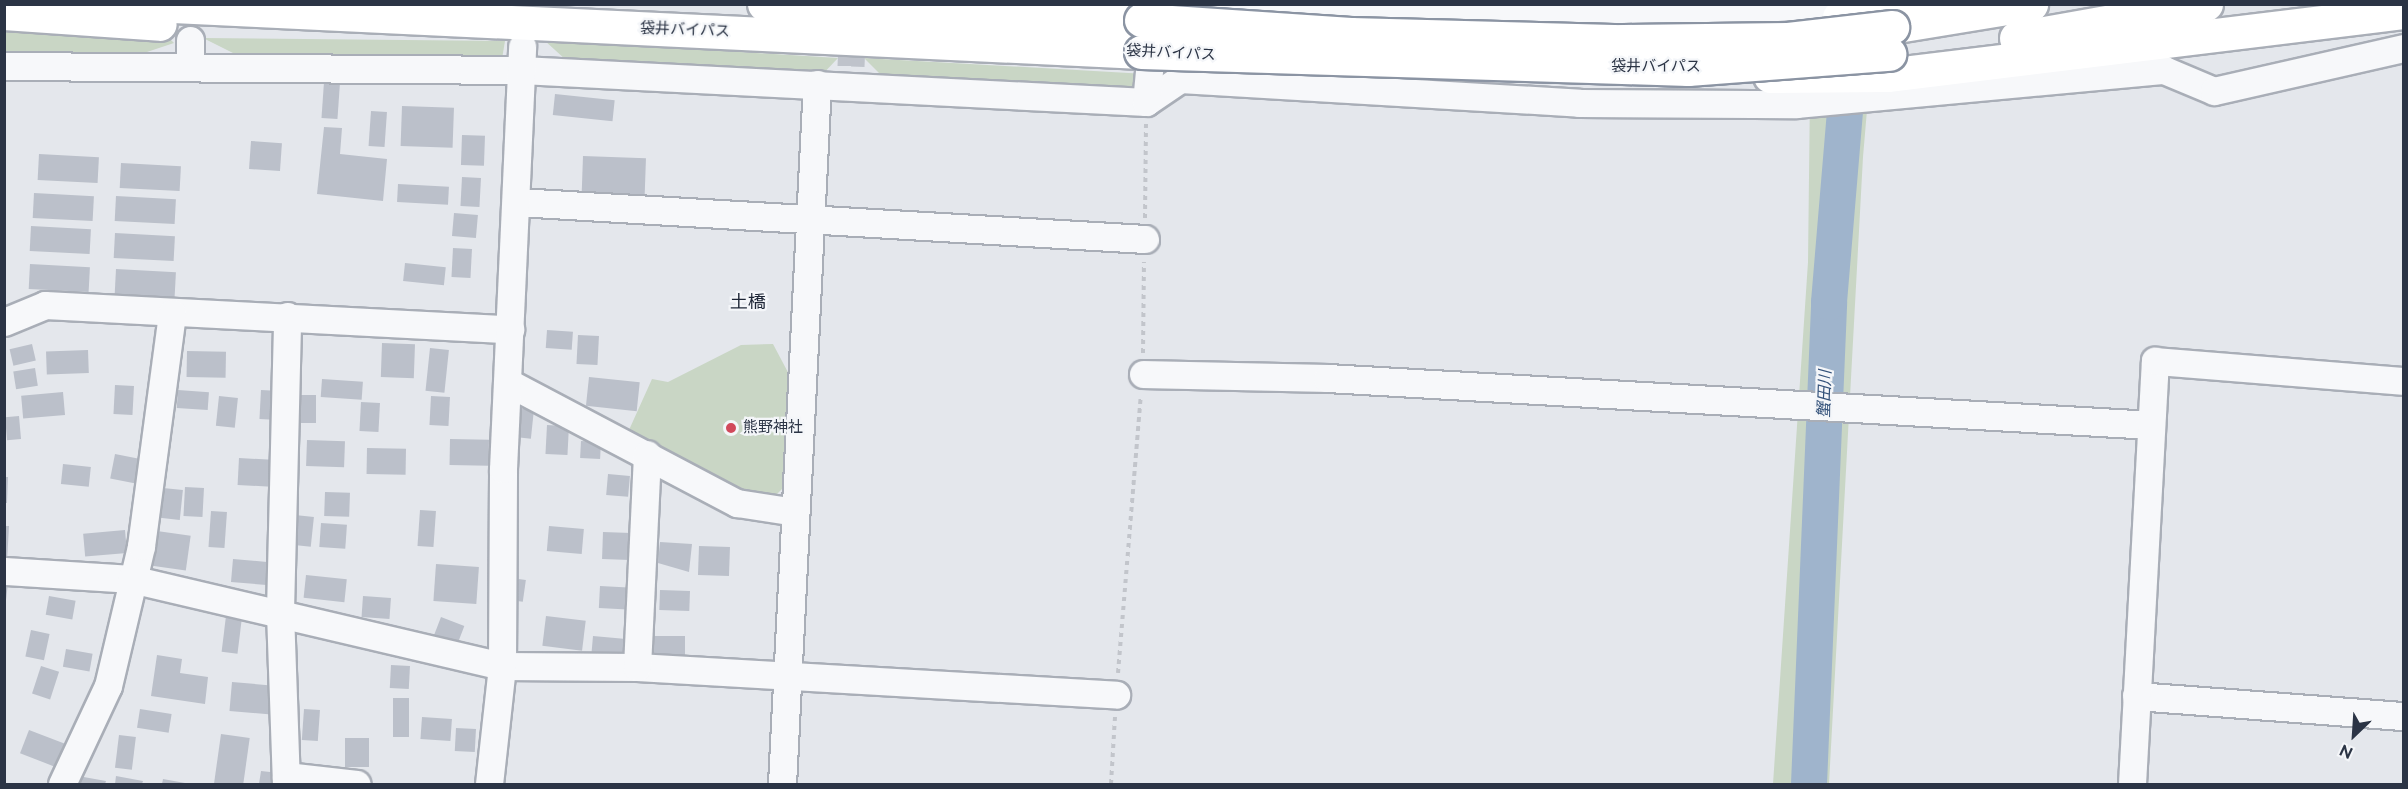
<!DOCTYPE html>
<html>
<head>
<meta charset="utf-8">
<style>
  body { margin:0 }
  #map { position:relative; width:2408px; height:789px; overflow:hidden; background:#e4e7ec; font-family:Raleway,"Noto Sans JP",sans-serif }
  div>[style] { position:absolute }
  .green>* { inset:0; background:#c9d6c5 }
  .river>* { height:36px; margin:-18px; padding:0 18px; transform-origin:18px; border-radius:18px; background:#9fb4cc }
  .building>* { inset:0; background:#bbc0ca; transform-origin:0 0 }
  .minor-tunnel>* { height:27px; margin-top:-13.5px; transform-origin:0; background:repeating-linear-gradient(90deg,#bfc3cb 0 27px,transparent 0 41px) }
  .path>* { height:4px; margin-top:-2px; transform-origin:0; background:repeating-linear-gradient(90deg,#c2c5cb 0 4.5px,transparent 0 9px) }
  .roads { filter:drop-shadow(2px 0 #a9aeb7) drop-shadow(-2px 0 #a9aeb7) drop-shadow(0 2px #a9aeb7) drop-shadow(0 -2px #a9aeb7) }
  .minor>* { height:27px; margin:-13.5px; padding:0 13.5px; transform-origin:13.5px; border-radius:13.5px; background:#f7f8fa }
  .highway>* { height:33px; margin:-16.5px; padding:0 16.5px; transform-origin:16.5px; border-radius:16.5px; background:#fff }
  .bridges { filter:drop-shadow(2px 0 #8b94a3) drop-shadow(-2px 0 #8b94a3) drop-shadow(0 2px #8b94a3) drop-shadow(0 -2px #8b94a3) }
  .highway-bridge>* { height:33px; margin:-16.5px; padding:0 16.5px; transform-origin:16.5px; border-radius:16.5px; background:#fff }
  .dots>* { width:16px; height:16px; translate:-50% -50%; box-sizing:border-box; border:3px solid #f4f6f9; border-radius:50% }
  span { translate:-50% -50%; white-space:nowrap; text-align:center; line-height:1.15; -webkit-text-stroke:4.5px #f4f6f9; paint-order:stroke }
  .street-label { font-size:15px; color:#2b3445 }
  .poi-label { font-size:15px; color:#2b3445 }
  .left { translate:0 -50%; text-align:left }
  .water-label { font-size:16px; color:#34527a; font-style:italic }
  .quarter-label { font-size:18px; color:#1d2536 }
  .frame { position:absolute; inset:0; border:6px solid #2b3445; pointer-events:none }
  .north { position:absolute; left:2324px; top:705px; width:60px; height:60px; -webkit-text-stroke:4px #f4f6f9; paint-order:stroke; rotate:205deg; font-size:16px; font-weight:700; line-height:24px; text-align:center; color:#2b3445 }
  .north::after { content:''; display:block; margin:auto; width:21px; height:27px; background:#2b3445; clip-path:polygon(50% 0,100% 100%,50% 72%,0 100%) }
</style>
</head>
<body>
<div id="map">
  <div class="green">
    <i style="clip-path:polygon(1811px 5px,1876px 5px,1863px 157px,1829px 784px,1773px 784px,1808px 262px)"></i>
    <i style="clip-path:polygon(5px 28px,167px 36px,174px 43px,138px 55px,5px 53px)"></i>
    <i style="clip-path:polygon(203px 38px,505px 41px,502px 59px,239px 56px)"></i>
    <i style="clip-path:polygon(544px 40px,838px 58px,820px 77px,566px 60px)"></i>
    <i style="clip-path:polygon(864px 58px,1146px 74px,1139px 101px,885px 79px)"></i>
    <i style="clip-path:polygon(773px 344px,791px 378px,786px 485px,763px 508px,653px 453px,629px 430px,652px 379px,668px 382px,741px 345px)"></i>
  </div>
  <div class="river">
    <i style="left:1809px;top:784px;width:482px;rotate:-87.6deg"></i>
    <i style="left:1829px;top:302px;width:240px;rotate:-85.2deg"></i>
  </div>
  <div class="building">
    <i style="left:324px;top:82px;width:16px;height:36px;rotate:4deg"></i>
    <i style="left:555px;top:94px;width:60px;height:21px;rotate:6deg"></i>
    <i style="left:402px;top:106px;width:52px;height:40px;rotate:2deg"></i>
    <i style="left:371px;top:111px;width:16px;height:35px;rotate:4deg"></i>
    <i style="clip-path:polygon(324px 127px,342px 128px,340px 154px,387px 159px,383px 201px,317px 194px)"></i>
    <i style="left:462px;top:135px;width:23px;height:30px;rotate:2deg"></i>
    <i style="left:251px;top:141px;width:31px;height:28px;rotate:4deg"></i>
    <i style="left:39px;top:154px;width:60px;height:26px;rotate:3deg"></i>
    <i style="left:583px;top:156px;width:63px;height:40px;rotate:2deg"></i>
    <i style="left:121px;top:163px;width:60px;height:25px;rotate:3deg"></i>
    <i style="left:462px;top:177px;width:19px;height:29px;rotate:3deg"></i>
    <i style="left:398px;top:184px;width:51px;height:18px;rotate:3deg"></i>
    <i style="left:34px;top:193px;width:60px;height:25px;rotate:3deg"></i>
    <i style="left:116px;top:196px;width:60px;height:25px;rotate:3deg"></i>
    <i style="left:454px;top:213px;width:24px;height:23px;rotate:5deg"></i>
    <i style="left:31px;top:226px;width:60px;height:25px;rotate:3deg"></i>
    <i style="left:115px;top:233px;width:60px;height:25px;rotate:3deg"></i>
    <i style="left:453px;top:248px;width:19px;height:29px;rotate:3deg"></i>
    <i style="left:405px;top:263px;width:41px;height:18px;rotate:6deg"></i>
    <i style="left:30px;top:264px;width:60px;height:25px;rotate:3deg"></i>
    <i style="left:116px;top:269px;width:60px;height:25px;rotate:3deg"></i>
    <i style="left:547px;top:330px;width:26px;height:18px;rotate:4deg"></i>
    <i style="left:578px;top:335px;width:21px;height:29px;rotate:3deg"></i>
    <i style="left:382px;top:343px;width:33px;height:34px;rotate:2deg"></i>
    <i style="left:32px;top:344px;width:17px;height:23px;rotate:77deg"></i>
    <i style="left:430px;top:348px;width:19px;height:43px;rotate:6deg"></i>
    <i style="left:88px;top:350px;width:23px;height:42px;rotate:88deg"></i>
    <i style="left:187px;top:351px;width:39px;height:26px;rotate:1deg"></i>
    <i style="left:35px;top:368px;width:18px;height:22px;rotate:81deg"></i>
    <i style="left:589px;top:377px;width:51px;height:29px;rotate:6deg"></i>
    <i style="left:322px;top:379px;width:41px;height:18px;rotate:4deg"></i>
    <i style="left:115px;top:385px;width:19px;height:29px;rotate:3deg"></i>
    <i style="left:178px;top:390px;width:31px;height:18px;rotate:4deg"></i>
    <i style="left:261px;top:390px;width:19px;height:29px;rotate:3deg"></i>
    <i style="left:63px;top:392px;width:23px;height:42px;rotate:85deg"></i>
    <i style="left:296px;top:395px;width:20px;height:28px"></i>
    <i style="left:219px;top:396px;width:19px;height:30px;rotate:6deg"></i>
    <i style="left:431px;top:396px;width:19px;height:29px;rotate:3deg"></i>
    <i style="left:361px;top:402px;width:19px;height:29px;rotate:3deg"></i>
    <i style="left:516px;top:408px;width:18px;height:29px;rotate:6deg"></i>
    <i style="left:19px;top:416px;width:23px;height:14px;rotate:85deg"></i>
    <i style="left:547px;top:425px;width:22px;height:29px;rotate:3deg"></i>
    <i style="left:450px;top:439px;width:39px;height:26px;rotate:1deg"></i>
    <i style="left:307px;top:440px;width:38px;height:26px;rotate:2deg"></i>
    <i style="left:581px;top:441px;width:20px;height:17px;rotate:3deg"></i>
    <i style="left:367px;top:448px;width:39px;height:26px;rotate:1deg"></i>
    <i style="left:115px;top:454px;width:31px;height:25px;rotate:11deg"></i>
    <i style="left:239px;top:458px;width:38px;height:27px;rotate:3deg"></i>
    <i style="left:63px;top:464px;width:28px;height:20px;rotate:6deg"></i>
    <i style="left:608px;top:474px;width:22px;height:21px;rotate:5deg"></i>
    <i style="clip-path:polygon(4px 477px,8px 477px,7px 503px,4px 503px)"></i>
    <i style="left:185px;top:487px;width:19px;height:29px;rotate:3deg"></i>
    <i style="left:163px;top:488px;width:20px;height:30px;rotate:6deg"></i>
    <i style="left:325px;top:492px;width:25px;height:24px;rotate:2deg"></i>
    <i style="left:420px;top:510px;width:16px;height:36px;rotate:4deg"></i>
    <i style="left:211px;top:511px;width:16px;height:36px;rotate:4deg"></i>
    <i style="left:295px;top:515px;width:19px;height:30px;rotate:6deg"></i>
    <i style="left:321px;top:523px;width:26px;height:24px;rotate:4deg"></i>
    <i style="clip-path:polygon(4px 526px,9px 526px,7px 562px,4px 562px)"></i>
    <i style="left:549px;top:526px;width:35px;height:25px;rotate:5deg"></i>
    <i style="left:125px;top:530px;width:23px;height:42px;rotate:85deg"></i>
    <i style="left:157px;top:531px;width:34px;height:35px;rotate:8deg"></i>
    <i style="left:603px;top:532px;width:28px;height:27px;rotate:2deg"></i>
    <i style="clip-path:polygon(660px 542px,692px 544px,689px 572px,658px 563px)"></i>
    <i style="left:699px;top:546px;width:31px;height:29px;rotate:2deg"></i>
    <i style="left:233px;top:559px;width:42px;height:23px;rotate:5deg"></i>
    <i style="left:436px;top:564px;width:43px;height:37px;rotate:4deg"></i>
    <i style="left:306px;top:575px;width:41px;height:23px;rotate:6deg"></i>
    <i style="left:511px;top:578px;width:15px;height:22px;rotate:8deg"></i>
    <i style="clip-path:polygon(4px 583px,8px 583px,6px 600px,4px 600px)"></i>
    <i style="left:600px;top:586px;width:33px;height:22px;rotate:3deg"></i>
    <i style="left:660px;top:590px;width:30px;height:20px;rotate:2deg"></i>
    <i style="left:49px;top:596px;width:27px;height:19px;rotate:10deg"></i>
    <i style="left:363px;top:596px;width:28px;height:21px;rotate:4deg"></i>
    <i style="left:226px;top:616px;width:16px;height:36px;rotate:7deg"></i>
    <i style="left:546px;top:616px;width:40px;height:30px;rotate:7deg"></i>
    <i style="left:441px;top:617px;width:25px;height:20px;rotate:21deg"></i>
    <i style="left:31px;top:630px;width:19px;height:27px;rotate:12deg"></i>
    <i style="left:593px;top:636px;width:36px;height:19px;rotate:5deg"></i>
    <i style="left:654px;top:636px;width:31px;height:19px"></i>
    <i style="left:66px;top:649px;width:27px;height:18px;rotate:10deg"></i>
    <i style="clip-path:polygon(157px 655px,182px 659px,180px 673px,208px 677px,205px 704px,151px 696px)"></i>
    <i style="left:391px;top:665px;width:19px;height:23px;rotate:3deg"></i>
    <i style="left:41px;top:666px;width:19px;height:29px;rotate:18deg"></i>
    <i style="left:232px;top:682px;width:42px;height:29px;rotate:5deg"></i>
    <i style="left:393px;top:698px;width:16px;height:39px"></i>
    <i style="left:140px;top:709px;width:32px;height:19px;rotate:9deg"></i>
    <i style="left:304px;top:709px;width:16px;height:31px;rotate:4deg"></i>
    <i style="left:422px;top:717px;width:30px;height:22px;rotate:4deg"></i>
    <i style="left:456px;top:728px;width:20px;height:23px;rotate:3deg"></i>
    <i style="left:29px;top:730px;width:42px;height:25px;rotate:21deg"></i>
    <i style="left:221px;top:734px;width:29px;height:50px;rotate:8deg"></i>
    <i style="left:119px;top:735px;width:17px;height:33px;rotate:7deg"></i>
    <i style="left:345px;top:738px;width:24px;height:29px"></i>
    <i style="clip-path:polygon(261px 771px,279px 773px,278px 784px,259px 784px)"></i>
    <i style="clip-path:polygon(78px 776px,106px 781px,105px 784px,77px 784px)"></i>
    <i style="clip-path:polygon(116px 776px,143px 781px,142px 784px,115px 784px)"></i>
    <i style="clip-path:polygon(163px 779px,185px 783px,185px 784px,162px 784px)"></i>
  </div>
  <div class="minor-tunnel">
    <i style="left:851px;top:66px;width:47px;rotate:-87.6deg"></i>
  </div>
  <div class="path">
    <i style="left:1145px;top:218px;width:94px;rotate:-89.4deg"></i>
    <i style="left:1143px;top:353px;width:91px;rotate:-89.4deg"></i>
    <i style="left:1118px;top:673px;width:278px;rotate:-85.3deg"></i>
    <i style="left:1111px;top:784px;width:68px;rotate:-86.6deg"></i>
  </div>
  <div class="roads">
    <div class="minor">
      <i style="left:1206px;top:4px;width:413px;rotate:1.9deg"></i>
      <i style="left:1619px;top:18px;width:198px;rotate:-4deg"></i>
      <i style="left:4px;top:66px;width:517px;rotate:0.44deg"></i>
      <i style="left:521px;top:70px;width:626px;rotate:2.93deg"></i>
      <i style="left:1146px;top:102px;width:41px;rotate:-34.1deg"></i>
      <i style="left:1180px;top:79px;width:400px;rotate:3.4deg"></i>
      <i style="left:1579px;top:103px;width:217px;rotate:0.3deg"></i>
      <i style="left:1796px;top:104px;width:370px;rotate:-5.3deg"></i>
      <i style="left:2164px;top:70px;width:54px;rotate:22.8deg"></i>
      <i style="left:2214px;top:91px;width:195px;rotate:-12.8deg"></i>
      <i style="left:190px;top:67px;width:27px;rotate:-90deg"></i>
      <i style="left:1146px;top:102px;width:71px;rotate:-84.4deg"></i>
      <i style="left:517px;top:202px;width:629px;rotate:3.37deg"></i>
      <i style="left:4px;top:322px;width:44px;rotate:-22.5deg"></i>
      <i style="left:45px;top:305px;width:466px;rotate:3deg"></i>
      <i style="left:1143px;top:374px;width:184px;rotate:1.2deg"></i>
      <i style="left:1327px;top:378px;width:825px;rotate:3.26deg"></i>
      <i style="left:509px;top:383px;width:258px;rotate:27.8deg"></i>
      <i style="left:737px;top:503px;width:59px;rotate:8.8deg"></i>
      <i style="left:4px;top:571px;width:127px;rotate:3.6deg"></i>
      <i style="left:131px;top:579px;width:381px;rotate:13.2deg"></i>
      <i style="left:502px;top:666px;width:135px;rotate:0.4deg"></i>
      <i style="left:637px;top:667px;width:480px;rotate:3.3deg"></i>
      <i style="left:637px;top:667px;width:213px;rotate:-87.3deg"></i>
      <i style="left:2136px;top:696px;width:269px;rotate:4.3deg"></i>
      <i style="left:286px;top:776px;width:71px;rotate:6.4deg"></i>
      <i style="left:62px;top:784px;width:108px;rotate:-64.9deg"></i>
      <i style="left:108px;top:686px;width:144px;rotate:-76.7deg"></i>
      <i style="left:141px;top:546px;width:235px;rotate:-82.4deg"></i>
      <i style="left:286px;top:784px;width:173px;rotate:-92deg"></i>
      <i style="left:280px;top:611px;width:295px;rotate:-88.6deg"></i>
      <i style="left:489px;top:784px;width:119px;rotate:-83.7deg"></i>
      <i style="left:502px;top:666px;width:197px;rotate:-89.7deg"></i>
      <i style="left:503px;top:469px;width:423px;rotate:-87.4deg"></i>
      <i style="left:782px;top:784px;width:701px;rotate:-87.14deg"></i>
      <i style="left:2132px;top:784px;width:424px;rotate:-86.9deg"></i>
      <i style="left:2155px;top:361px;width:250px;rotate:4.6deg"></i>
    </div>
    <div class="highway">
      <i style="left:131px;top:4px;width:1011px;rotate:2.72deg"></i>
      <i style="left:764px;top:4px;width:377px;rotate:2.4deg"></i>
      <i style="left:4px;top:13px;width:156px;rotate:4deg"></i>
      <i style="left:1839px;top:17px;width:87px;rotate:-8.6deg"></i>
      <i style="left:1897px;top:26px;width:136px;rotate:-9.3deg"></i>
      <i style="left:2016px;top:38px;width:193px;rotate:-10.1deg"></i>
      <i style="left:1770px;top:76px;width:117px;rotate:-0.5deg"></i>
      <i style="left:1887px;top:75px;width:521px;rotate:-6.95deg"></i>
    </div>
  </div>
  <div class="bridges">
    <div class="highway-bridge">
      <i style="left:1141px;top:20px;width:210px;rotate:3.8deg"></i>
      <i style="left:1351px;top:34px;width:272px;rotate:1.5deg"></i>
      <i style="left:1623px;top:41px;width:165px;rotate:-0.7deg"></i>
      <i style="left:1788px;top:39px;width:105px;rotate:-6.6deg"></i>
      <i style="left:1141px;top:52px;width:547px;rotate:1.78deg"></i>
      <i style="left:1688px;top:69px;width:202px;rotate:-4.3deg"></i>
    </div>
  </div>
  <div class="dots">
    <i style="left:731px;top:428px;background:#d1495b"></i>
  </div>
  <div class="street-label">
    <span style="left:685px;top:30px;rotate:2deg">袋井バイパス</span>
    <span style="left:1171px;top:53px;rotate:3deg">袋井バイパス</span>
    <span style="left:1656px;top:67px">袋井バイパス</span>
  </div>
  <div class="poi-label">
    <span class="left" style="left:743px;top:428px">熊野神社</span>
  </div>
  <div class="water-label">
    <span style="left:1825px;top:394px;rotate:-88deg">蟹田川</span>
  </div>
  <div class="quarter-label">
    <span style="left:748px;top:302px">土橋</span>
  </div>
  <div class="frame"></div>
  <div class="north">N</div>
</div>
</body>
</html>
